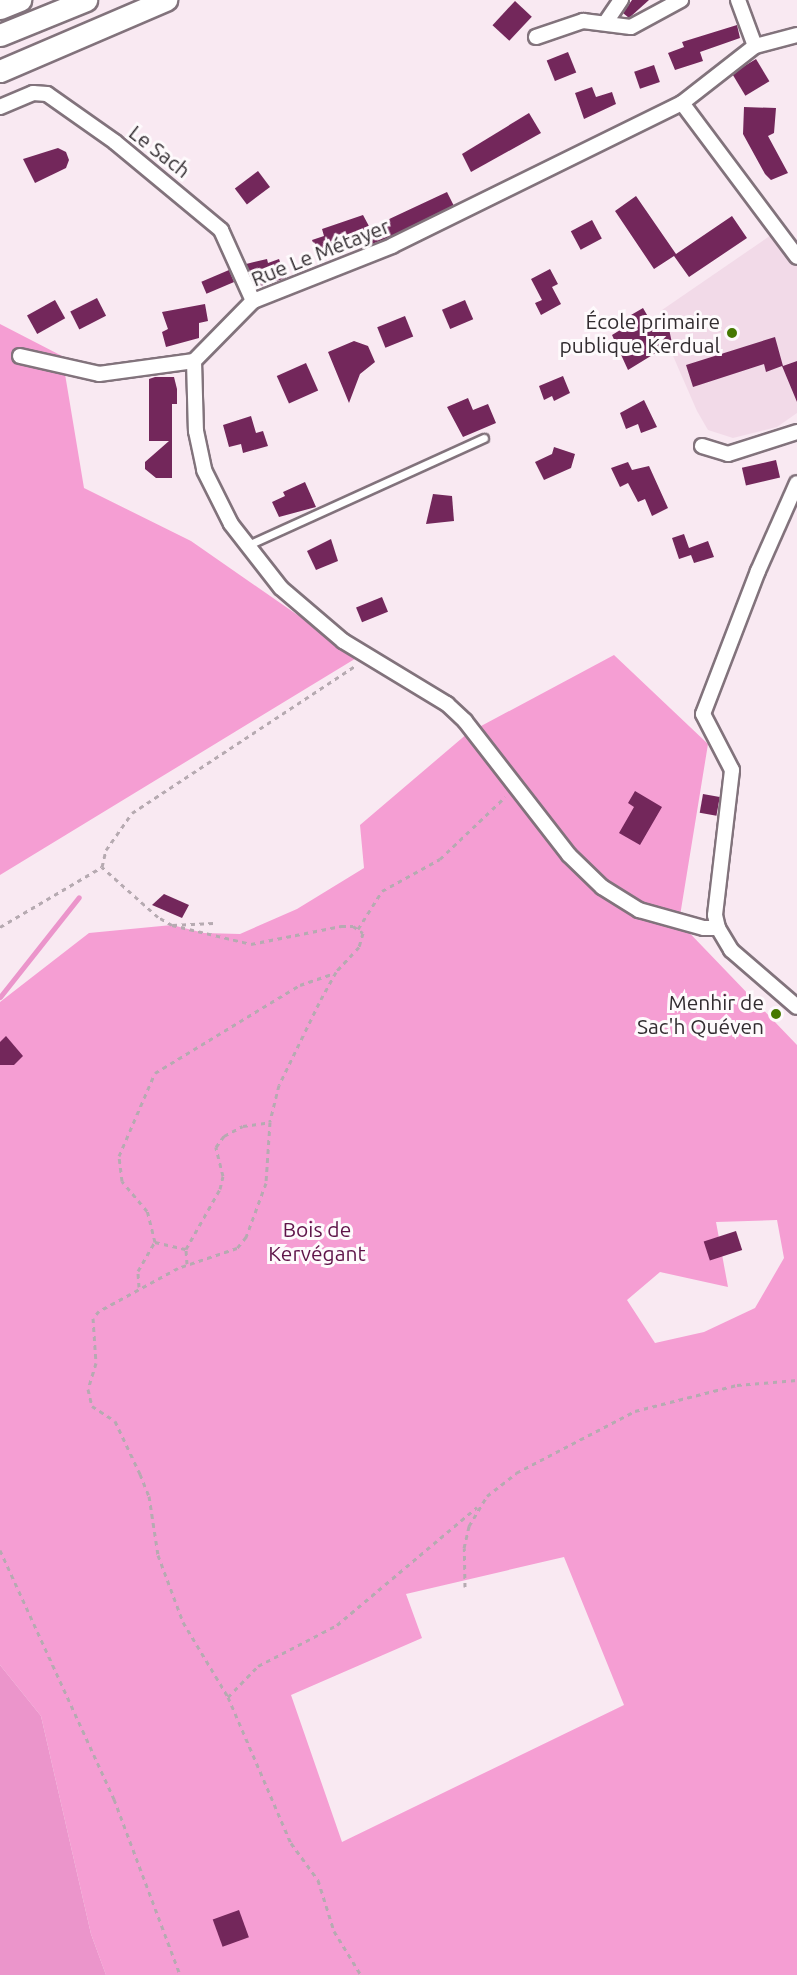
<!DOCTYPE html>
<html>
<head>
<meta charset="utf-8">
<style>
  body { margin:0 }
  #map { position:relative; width:797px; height:1975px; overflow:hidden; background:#f9e9f2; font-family:Ubuntu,sans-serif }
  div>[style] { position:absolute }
  .built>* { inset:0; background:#f2dae8 }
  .forest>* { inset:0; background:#f59ed3 }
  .water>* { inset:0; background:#eb95cb }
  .stream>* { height:5px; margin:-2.5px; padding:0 2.5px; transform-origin:2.5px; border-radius:2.5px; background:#eb95cb }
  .building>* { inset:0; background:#73275b; transform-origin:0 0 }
  .path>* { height:3px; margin-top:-1.5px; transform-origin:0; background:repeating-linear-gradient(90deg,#b6aab1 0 4.5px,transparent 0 9px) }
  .roads { filter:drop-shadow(2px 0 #82737c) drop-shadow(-2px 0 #82737c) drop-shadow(0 2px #82737c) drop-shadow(0 -2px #82737c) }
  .service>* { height:7px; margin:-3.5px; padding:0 3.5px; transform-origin:3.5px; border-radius:3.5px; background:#fff }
  .minor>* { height:14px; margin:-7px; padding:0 7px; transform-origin:7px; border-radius:7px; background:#fff }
  .trunk>* { height:21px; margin:-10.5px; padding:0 10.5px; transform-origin:10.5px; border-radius:10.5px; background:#fff }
  .dots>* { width:16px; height:16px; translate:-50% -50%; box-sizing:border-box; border:3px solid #fefafc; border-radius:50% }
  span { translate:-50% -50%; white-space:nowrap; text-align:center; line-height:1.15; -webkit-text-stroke:6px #fefafc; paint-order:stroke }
  .street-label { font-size:21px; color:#322c30 }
  .poi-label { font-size:21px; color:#322c30 }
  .right { translate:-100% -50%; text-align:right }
  .park-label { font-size:21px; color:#5e1348 }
</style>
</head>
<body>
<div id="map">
  <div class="built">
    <i style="clip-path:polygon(777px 231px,797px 260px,797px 413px,777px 427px,733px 438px,708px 430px,697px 411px,670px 349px,662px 310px)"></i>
  </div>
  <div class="forest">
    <i style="clip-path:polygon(0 324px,62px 356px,84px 488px,191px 541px,358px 657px,0 875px)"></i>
    <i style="clip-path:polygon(evenodd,614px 655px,708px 744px,679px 922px,797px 1045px,797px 1975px,106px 1975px,91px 1934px,41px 1716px,0 1665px,0 1002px,89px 933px,172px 925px,204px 933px,240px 934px,297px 909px,364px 868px,360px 825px,468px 733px,614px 655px,777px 1220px,784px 1258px,755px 1308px,704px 1332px,655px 1343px,627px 1300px,660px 1272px,728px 1287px,716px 1222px,777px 1220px,614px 655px,564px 1557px,624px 1705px,342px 1842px,291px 1695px,422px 1638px,406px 1594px,564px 1557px)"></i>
  </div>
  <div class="water">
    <i style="clip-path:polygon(0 1665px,41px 1716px,91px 1934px,106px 1975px,0 1975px)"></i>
  </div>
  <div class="stream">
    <i style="left:0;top:997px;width:127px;rotate:-51.7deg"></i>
  </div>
  <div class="building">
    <i style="clip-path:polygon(632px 0,649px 0,629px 18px,623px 13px)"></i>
    <i style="left:515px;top:1px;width:23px;height:33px;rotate:43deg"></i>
    <i style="clip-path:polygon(737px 25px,740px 38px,700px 52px,703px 61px,675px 70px,668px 53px,684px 47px,682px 42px)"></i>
    <i style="left:568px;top:52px;width:22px;height:23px;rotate:68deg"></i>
    <i style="left:756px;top:59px;width:26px;height:28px;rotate:59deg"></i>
    <i style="left:654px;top:65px;width:18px;height:21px;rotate:71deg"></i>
    <i style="clip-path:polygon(592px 87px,596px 97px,612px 92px,616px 104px,584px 119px,575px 93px)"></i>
    <i style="clip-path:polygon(744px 107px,776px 108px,774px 133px,768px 136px,788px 173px,771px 180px,765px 174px,743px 134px)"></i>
    <i style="clip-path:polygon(529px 113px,541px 133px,471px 172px,462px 154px)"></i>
    <i style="clip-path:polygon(58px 148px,66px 152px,69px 160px,66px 168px,35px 183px,23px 159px)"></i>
    <i style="left:258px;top:171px;width:20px;height:29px;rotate:53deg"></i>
    <i style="clip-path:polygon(447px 192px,454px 206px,388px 238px,372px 244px,367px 235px,317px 253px,312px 240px,324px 236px,322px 229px,363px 215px,370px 228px)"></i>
    <i style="clip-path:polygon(636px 196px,676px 254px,732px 216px,747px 238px,689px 277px,674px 256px,654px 269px,615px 211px)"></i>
    <i style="left:592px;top:220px;width:21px;height:24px;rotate:62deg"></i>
    <i style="clip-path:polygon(267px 259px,268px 263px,279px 259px,286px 278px,257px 287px,246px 264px)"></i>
    <i style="clip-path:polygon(550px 269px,558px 284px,552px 287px,561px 304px,541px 315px,535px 303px,542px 300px,531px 279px)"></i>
    <i style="left:229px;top:270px;width:13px;height:30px;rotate:67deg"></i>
    <i style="left:97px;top:298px;width:20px;height:30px;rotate:63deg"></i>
    <i style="left:55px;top:300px;width:21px;height:32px;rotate:61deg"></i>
    <i style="left:465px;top:300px;width:21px;height:25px;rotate:67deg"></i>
    <i style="clip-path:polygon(205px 304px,208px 321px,199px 323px,199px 338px,166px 347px,162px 332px,168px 329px,162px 312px)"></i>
    <i style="clip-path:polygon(643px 308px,657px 332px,669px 329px,672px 343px,628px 370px,612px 335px,635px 321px,631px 315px)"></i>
    <i style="left:405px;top:316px;width:22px;height:30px;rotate:68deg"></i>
    <i style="clip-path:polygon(775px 337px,783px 366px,797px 361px,797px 402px,782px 366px,766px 372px,764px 364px,693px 387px,686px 365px)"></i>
    <i style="clip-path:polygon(354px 341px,368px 346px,375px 362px,360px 374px,349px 403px,328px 352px)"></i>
    <i style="left:306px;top:363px;width:30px;height:32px;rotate:66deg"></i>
    <i style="clip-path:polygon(563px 376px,570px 393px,554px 401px,552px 396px,544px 400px,539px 386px)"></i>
    <i style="clip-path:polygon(155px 377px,174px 377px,177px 389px,177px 404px,172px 404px,172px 478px,156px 478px,145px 469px,145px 462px,169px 441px,149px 441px,149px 379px)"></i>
    <i style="clip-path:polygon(468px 398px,473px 410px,488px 404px,496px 423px,463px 437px,447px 407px)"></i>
    <i style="clip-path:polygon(644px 400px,657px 427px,641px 433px,638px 424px,626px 429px,620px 413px)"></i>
    <i style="clip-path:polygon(251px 416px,256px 433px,263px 431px,268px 446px,243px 453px,241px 444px,229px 447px,223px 425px)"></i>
    <i style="clip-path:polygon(554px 447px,575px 454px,571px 468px,544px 480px,535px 462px,552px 454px)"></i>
    <i style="left:776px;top:460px;width:18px;height:35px;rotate:77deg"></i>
    <i style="clip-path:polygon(628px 462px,632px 470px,649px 466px,668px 508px,652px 516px,645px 499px,638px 502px,628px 483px,620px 487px,611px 468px)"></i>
    <i style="clip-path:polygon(305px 482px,316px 507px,279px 517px,272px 502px,285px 496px,283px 492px)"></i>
    <i style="clip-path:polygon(433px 494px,452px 496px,454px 521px,426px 524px)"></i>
    <i style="clip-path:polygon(684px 534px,689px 548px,708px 541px,714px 557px,694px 563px,691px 555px,679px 559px,672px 538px)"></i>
    <i style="clip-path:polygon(331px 539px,338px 561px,316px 570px,307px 551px)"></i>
    <i style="left:382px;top:597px;width:16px;height:28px;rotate:68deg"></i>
    <i style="clip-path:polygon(635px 791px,662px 807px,640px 845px,619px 833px,634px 807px,628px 803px)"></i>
    <i style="left:703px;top:794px;width:17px;height:19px;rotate:10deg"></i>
    <i style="clip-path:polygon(164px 894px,189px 905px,182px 918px,152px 905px)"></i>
    <i style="clip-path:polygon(6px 1036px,23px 1056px,14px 1065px,0 1065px,0 1042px)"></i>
    <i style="left:736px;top:1231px;width:20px;height:34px;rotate:72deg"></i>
    <i style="left:239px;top:1910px;width:29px;height:28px;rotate:70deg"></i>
  </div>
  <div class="path">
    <i style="left:213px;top:923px;width:41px;rotate:177.2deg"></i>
    <i style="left:172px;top:925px;width:16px;rotate:-150deg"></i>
    <i style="left:158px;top:917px;width:75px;rotate:-138.2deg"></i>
    <i style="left:102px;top:867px;width:17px;rotate:-77deg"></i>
    <i style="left:106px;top:850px;width:45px;rotate:-54.9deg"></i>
    <i style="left:132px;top:813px;width:267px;rotate:-33.4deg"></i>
    <i style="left:172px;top:925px;width:81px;rotate:13.5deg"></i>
    <i style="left:251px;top:944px;width:92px;rotate:-11.3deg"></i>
    <i style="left:341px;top:926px;width:12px"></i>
    <i style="left:353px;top:926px;width:12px;rotate:35deg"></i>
    <i style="left:363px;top:933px;width:15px;rotate:106deg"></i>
    <i style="left:359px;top:947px;width:34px;rotate:133deg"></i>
    <i style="left:336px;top:972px;width:35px;rotate:119deg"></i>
    <i style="left:319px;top:1003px;width:91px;rotate:116deg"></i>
    <i style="left:279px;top:1085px;width:38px;rotate:104deg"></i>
    <i style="left:270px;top:1122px;width:61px;rotate:93.8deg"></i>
    <i style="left:266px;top:1183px;width:58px;rotate:110.3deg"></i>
    <i style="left:246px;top:1237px;width:14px;rotate:129deg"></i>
    <i style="left:237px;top:1248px;width:62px;rotate:161.3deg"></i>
    <i style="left:178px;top:1268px;width:90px;rotate:151.4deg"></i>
    <i style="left:99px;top:1311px;width:9px;rotate:131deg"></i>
    <i style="left:93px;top:1318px;width:45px;rotate:86.2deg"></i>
    <i style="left:96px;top:1363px;width:27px;rotate:107deg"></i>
    <i style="left:88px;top:1389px;width:17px;rotate:77deg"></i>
    <i style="left:92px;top:1406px;width:27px;rotate:33deg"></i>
    <i style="left:115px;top:1421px;width:59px;rotate:64.7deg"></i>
    <i style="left:140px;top:1474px;width:24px;rotate:68deg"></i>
    <i style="left:149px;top:1496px;width:60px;rotate:81.3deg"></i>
    <i style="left:158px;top:1555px;width:72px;rotate:69.5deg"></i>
    <i style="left:183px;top:1622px;width:87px;rotate:59deg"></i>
    <i style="left:228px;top:1697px;width:159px;rotate:66.7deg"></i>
    <i style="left:291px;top:1843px;width:46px;rotate:53.9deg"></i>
    <i style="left:318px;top:1880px;width:53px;rotate:72.6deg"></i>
    <i style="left:334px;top:1931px;width:52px;rotate:58.5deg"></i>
    <i style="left:0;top:927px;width:118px;rotate:-30.5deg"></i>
    <i style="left:358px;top:929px;width:45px;rotate:-57.7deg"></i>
    <i style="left:382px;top:891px;width:66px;rotate:-28.9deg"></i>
    <i style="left:440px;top:859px;width:90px;rotate:-43.6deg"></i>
    <i style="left:155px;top:1242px;width:32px;rotate:13deg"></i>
    <i style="left:187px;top:1264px;width:15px;rotate:-94deg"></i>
    <i style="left:186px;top:1249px;width:69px;rotate:-60.5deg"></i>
    <i style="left:220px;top:1189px;width:13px;rotate:-77deg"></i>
    <i style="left:223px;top:1176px;width:30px;rotate:-104deg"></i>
    <i style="left:216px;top:1147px;width:14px;rotate:-54deg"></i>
    <i style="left:224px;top:1136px;width:21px;rotate:-28deg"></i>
    <i style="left:243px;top:1126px;width:27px;rotate:-8deg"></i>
    <i style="left:139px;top:1287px;width:16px;rotate:-94deg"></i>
    <i style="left:138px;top:1271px;width:34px;rotate:-60deg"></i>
    <i style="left:155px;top:1242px;width:32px;rotate:-104deg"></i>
    <i style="left:147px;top:1211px;width:39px;rotate:-130deg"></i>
    <i style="left:122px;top:1181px;width:25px;rotate:-97deg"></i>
    <i style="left:119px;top:1156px;width:90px;rotate:-66.6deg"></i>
    <i style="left:155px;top:1073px;width:170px;rotate:-31.3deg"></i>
    <i style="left:300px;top:985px;width:36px;rotate:-19deg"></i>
    <i style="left:0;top:1550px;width:274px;rotate:65.4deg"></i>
    <i style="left:114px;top:1799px;width:188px;rotate:69.4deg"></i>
    <i style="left:465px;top:1587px;width:39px;rotate:-91deg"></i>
    <i style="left:464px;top:1548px;width:23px;rotate:-77deg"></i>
    <i style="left:469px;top:1526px;width:35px;rotate:-59deg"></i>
    <i style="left:487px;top:1496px;width:37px;rotate:-38deg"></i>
    <i style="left:516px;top:1473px;width:134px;rotate:-27.5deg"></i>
    <i style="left:635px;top:1411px;width:105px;rotate:-14.3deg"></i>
    <i style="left:737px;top:1385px;width:60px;rotate:-4.8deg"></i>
    <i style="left:228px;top:1697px;width:43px;rotate:-45.9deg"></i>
    <i style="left:258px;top:1666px;width:89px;rotate:-27.4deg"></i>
    <i style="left:337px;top:1625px;width:183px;rotate:-40.1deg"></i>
  </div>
  <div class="roads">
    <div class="service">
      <i style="left:248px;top:545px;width:259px;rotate:-24.4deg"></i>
    </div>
    <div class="minor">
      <i style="left:738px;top:0;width:49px;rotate:69.7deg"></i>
      <i style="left:606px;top:22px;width:27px;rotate:-56deg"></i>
      <i style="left:797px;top:35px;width:43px;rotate:165.3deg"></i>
      <i style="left:755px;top:46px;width:93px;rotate:142deg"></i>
      <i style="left:682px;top:103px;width:323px;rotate:153.8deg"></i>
      <i style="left:392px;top:246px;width:149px;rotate:158.4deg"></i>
      <i style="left:253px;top:301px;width:84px;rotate:134.5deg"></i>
      <i style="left:194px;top:361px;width:70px;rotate:88.4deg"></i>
      <i style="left:196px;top:431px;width:40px;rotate:78deg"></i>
      <i style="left:204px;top:470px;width:60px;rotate:63.4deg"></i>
      <i style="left:231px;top:524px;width:81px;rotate:52deg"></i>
      <i style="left:281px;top:588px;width:82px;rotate:40.5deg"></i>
      <i style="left:343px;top:641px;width:122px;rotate:31.2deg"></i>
      <i style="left:447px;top:704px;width:25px;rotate:43deg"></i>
      <i style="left:465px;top:721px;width:170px;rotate:52.2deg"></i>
      <i style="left:569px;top:855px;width:46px;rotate:44.1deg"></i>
      <i style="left:602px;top:887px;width:44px;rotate:31.9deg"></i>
      <i style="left:639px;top:910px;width:67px;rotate:15.5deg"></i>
      <i style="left:704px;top:928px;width:14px"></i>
      <i style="left:718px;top:928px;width:26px;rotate:59deg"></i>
      <i style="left:731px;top:950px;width:87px;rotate:40.8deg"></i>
      <i style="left:536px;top:37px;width:50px;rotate:-18.8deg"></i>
      <i style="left:583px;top:21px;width:48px;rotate:7.1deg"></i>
      <i style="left:631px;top:27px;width:57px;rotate:-28.4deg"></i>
      <i style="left:682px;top:103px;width:192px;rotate:53.2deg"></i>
      <i style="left:0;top:107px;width:36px;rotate:-23deg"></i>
      <i style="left:33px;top:93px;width:14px;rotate:4deg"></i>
      <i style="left:47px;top:94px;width:83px;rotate:35.2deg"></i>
      <i style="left:115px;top:142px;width:138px;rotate:39.7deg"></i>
      <i style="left:221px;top:230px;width:78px;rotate:65.7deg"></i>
      <i style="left:20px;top:356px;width:81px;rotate:12.8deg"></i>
      <i style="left:99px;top:374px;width:96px;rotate:-7.8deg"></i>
      <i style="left:702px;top:446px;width:27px;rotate:17deg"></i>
      <i style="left:728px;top:454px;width:72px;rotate:-17.7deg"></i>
      <i style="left:718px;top:928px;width:13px;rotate:-103deg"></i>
      <i style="left:715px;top:915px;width:146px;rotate:-83.3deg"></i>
      <i style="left:732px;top:770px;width:63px;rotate:-117.4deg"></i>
      <i style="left:703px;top:714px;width:153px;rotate:-69deg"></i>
      <i style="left:758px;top:571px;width:96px;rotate:-66.1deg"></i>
    </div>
    <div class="trunk">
      <i style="left:0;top:8px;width:22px;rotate:-22deg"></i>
      <i style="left:0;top:35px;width:93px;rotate:-22.1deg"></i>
      <i style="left:0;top:71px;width:181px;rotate:-23.2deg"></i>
    </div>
  </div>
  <div class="dots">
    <i style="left:732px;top:333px;background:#467801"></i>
    <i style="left:776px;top:1014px;background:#467801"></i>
  </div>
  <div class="street-label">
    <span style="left:160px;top:151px;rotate:38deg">Le Sach</span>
    <span style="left:320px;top:252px;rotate:-22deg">Rue Le Métayer</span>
  </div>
  <div class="poi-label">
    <span class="right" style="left:720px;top:333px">École primaire<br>publique Kerdual</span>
    <span class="right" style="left:764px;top:1014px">Menhir de<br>Sac'h Quéven</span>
  </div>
  <div class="park-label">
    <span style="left:317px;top:1241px">Bois de<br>Kervégant</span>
  </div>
</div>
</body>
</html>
